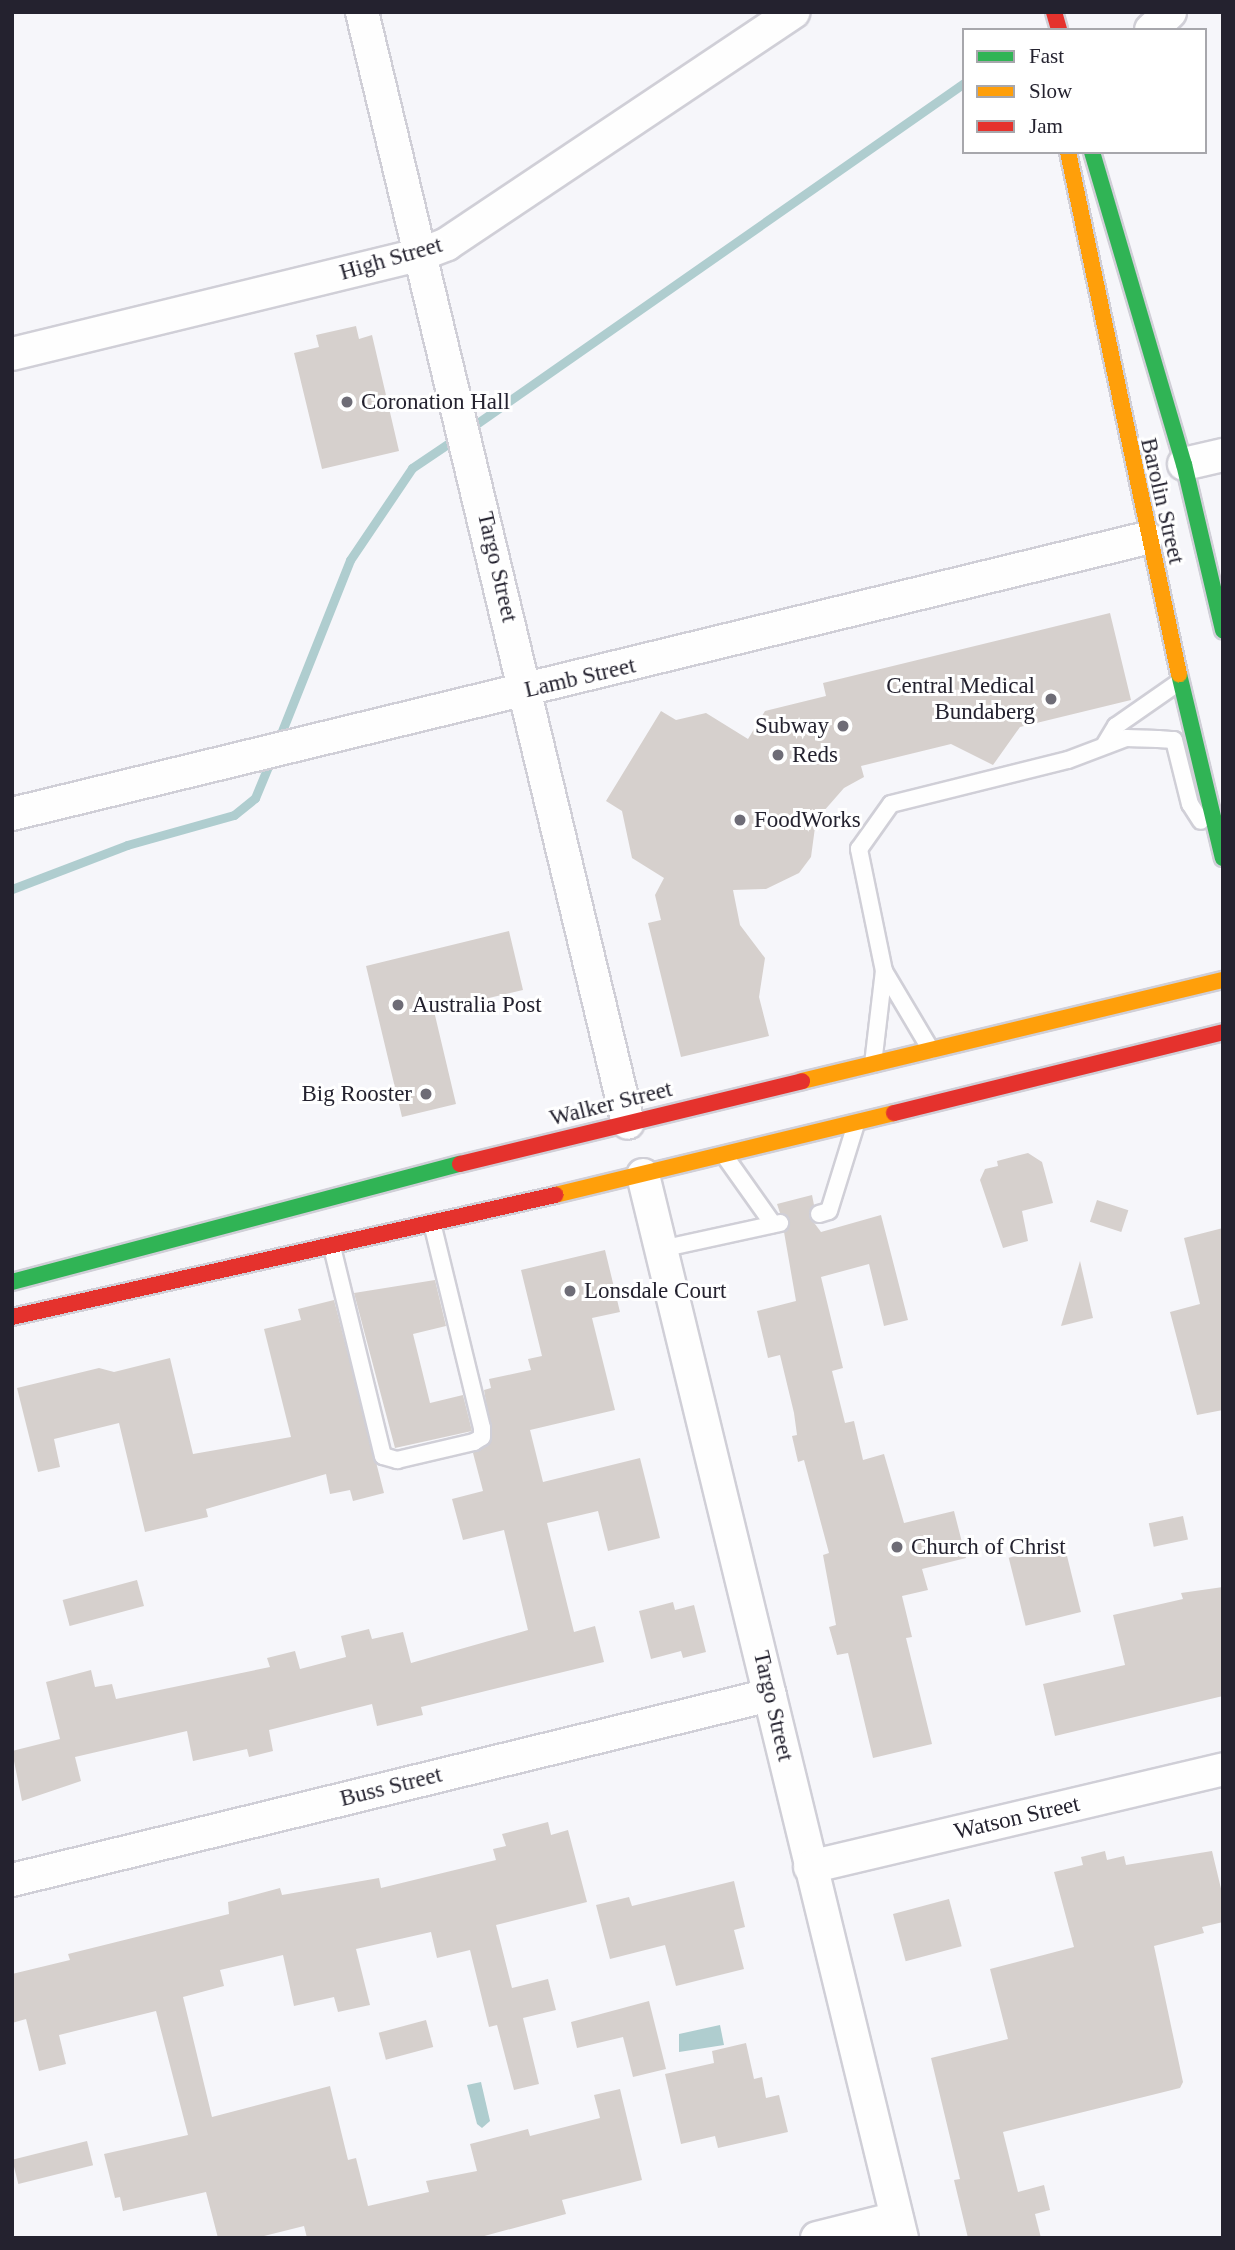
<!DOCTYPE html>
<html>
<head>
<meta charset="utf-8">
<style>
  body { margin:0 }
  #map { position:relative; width:1235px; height:2250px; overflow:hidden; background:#f6f6fa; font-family:"Times New Roman",serif }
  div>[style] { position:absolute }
  .water>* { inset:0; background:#afcdcf }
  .stream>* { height:9px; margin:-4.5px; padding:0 4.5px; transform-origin:4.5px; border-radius:4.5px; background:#afcdcf }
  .building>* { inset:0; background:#d6d0cd; transform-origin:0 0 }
  .roads { filter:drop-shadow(2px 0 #d0cfd7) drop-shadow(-2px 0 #d0cfd7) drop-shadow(0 2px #d0cfd7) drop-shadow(0 -2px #d0cfd7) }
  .lane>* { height:16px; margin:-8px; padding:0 8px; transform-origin:8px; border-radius:8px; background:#fefefe }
  .street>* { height:32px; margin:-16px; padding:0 16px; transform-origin:16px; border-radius:16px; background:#fefefe }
  .fast>* { height:16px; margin:-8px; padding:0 8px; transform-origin:8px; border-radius:8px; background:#30b455 }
  .slow>* { height:16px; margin:-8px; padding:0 8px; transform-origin:8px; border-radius:8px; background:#ff9f0a }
  .jam>* { height:16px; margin:-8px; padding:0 8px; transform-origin:8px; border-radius:8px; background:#e5322d }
  .dots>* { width:19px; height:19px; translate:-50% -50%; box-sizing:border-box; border:4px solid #fff; border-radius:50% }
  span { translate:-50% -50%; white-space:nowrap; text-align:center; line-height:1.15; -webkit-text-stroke:6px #fff; paint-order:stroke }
  .street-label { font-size:23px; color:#24222f }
  .poi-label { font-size:23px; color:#24222f }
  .left { translate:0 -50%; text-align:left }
  .right { translate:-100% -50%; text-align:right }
  .frame { position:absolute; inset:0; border:14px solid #24222f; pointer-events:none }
  .legend { position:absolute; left:962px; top:28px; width:245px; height:126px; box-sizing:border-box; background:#fff; border:2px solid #a7a7ac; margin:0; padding:9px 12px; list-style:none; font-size:21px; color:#24222f }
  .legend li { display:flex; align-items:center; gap:14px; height:35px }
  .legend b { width:35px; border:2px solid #a7a7ac }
</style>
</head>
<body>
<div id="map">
  <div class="water">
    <i style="clip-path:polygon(720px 2025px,724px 2045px,679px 2052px,679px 2034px)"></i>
    <i style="clip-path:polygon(481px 2082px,490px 2121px,482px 2128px,477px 2124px,467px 2085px)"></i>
  </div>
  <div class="stream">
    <i style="left:469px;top:429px;width:604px;rotate:-34.95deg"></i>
    <i style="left:278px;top:741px;width:195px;rotate:-68.3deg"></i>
    <i style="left:350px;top:560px;width:111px;rotate:-56deg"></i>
    <i style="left:412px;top:468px;width:55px;rotate:-34deg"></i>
    <i style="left:12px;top:889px;width:123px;rotate:-20.9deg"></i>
    <i style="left:127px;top:845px;width:111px;rotate:-15.7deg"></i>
    <i style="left:234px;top:815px;width:27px;rotate:-39deg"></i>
    <i style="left:255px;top:798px;width:44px;rotate:-67.5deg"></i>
  </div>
  <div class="building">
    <i style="clip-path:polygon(356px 326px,359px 339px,372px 335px,399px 451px,322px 469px,294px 353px,319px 347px,316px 335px)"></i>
    <i style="clip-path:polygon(1110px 613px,1131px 700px,1020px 727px,993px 765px,951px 744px,861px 766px,864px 777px,844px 788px,816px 820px,811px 857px,799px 873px,766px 889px,733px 890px,740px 925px,765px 958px,759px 997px,769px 1036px,681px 1057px,648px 923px,661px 920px,655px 895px,664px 878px,632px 858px,622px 811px,606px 801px,661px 711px,676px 720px,706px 713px,748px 739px,765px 711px,826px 696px,823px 683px)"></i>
    <i style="clip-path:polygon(509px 931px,523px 990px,434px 1011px,456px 1104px,402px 1117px,366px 966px)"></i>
    <i style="clip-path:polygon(1028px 1153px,1042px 1162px,1053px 1203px,1022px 1211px,1028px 1241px,1003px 1248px,980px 1180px,985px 1169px,998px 1166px,997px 1161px)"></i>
    <i style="clip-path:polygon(812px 1195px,814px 1205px,809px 1216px,821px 1232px,881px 1215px,908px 1320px,884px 1326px,869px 1264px,821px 1277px,843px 1368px,832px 1371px,845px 1423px,854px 1421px,863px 1460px,884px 1454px,904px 1523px,954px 1511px,966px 1558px,922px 1569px,928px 1590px,902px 1596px,912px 1637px,906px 1638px,932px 1744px,873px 1758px,848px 1653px,837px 1655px,829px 1627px,836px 1625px,823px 1555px,829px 1553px,804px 1460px,798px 1462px,792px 1436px,797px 1435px,794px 1413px,780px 1355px,768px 1358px,757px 1311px,796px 1301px,784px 1232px,790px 1221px,780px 1213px,777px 1204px)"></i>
    <i style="left:1097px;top:1200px;width:33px;height:23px;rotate:18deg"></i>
    <i style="clip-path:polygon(1223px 1228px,1223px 1410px,1197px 1415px,1170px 1312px,1200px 1304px,1184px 1238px)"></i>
    <i style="clip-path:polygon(605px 1250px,620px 1312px,592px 1318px,615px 1410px,530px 1430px,543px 1482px,640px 1458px,660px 1538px,608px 1551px,598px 1511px,547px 1523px,574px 1632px,595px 1626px,604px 1662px,421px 1707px,423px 1715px,377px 1726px,372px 1704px,269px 1730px,273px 1751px,249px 1757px,247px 1749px,193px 1761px,187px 1731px,75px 1757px,81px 1781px,22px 1801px,12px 1751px,60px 1739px,46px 1682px,91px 1670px,95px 1687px,112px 1684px,116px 1699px,270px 1667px,267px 1658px,295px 1651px,300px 1669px,346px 1657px,341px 1636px,369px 1629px,372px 1639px,403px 1632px,411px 1663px,528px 1630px,504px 1530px,463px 1540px,452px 1499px,483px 1491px,473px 1453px,492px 1438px,484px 1390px,491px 1388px,489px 1379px,531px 1370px,528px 1359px,542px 1356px,521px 1270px)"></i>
    <i style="clip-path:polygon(1080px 1261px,1093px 1318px,1061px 1326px)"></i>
    <i style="clip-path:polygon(435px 1280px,446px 1326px,413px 1334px,430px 1403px,463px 1395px,472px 1431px,395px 1448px,354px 1293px)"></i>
    <i style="clip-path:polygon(334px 1300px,384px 1493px,353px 1501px,350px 1490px,330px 1494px,326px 1474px,206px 1509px,208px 1517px,145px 1532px,119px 1423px,54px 1439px,60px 1467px,38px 1472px,17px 1388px,99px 1368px,114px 1372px,170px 1358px,193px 1454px,291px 1437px,264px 1329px,301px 1320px,298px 1309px)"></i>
    <i style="left:1183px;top:1516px;width:24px;height:35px;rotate:78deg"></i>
    <i style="left:1064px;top:1544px;width:70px;height:57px;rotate:76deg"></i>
    <i style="left:137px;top:1580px;width:27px;height:77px;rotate:75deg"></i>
    <i style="clip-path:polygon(1223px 1587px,1223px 1696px,1055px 1736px,1043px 1684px,1125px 1665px,1113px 1615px,1183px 1599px,1181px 1593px)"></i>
    <i style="clip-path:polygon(673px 1602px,675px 1610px,694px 1605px,706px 1652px,683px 1658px,681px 1651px,651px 1659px,639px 1611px)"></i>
    <i style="clip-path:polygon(548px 1822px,551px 1835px,568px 1830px,587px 1902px,496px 1925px,512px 1988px,548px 1979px,556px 2010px,523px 2018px,539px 2084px,514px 2090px,497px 2025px,489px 2027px,470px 1950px,437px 1958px,431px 1932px,356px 1949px,370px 2005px,338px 2012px,334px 1997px,294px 2006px,283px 1955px,220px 1970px,224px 1986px,183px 1997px,212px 2117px,330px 2086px,348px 2160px,356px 2158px,368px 2206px,429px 2192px,426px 2181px,477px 2171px,470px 2144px,528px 2129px,530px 2136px,600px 2118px,594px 2095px,620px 2089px,642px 2180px,562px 2200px,566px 2214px,477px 2238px,307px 2238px,304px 2226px,256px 2238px,218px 2238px,206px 2192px,123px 2211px,120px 2197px,115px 2198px,104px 2154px,188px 2135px,156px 2011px,59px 2035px,66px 2064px,39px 2071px,26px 2019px,12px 2023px,12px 1974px,70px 1960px,68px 1954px,229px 1914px,228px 1902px,280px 1888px,282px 1895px,379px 1878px,381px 1888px,496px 1860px,493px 1849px,506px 1846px,502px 1834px)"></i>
    <i style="clip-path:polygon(1105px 1851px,1107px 1860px,1124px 1856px,1126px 1865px,1212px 1851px,1223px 1897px,1223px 1922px,1202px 1927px,1204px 1933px,1154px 1946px,1183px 2082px,1180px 2088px,1003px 2132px,1018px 2192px,1044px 2185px,1050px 2210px,1035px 2214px,1041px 2238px,968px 2238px,954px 2180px,960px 2179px,931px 2058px,1008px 2039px,990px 1969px,1074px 1947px,1054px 1872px,1083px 1865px,1081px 1857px)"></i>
    <i style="clip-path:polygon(734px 1881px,745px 1927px,734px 1930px,744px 1969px,676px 1986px,665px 1945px,610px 1959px,596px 1905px,629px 1897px,632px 1906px)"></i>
    <i style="left:949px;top:1899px;width:49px;height:58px;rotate:75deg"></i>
    <i style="clip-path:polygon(649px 2001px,666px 2069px,633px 2077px,623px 2037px,577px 2048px,571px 2022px)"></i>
    <i style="left:426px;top:2020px;width:28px;height:49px;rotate:75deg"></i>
    <i style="clip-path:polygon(746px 2043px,754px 2079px,762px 2077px,766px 2098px,779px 2095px,788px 2132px,718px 2148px,715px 2136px,681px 2144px,665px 2074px,714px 2063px,712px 2051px)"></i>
    <i style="left:87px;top:2141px;width:25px;height:77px;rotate:76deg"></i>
  </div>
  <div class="roads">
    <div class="lane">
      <i style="left:1105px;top:744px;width:21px;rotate:-59deg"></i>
      <i style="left:1116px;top:726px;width:77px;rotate:-34.9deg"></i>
      <i style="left:884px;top:971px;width:92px;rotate:59.3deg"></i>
      <i style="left:873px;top:1064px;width:94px;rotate:-83.3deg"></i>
      <i style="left:884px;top:971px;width:125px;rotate:-101.6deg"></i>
      <i style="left:859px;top:849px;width:55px;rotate:-54.6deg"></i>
      <i style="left:891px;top:804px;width:182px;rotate:-14deg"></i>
      <i style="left:1068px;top:760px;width:62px;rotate:-20.8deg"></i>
      <i style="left:1126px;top:738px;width:32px;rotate:2deg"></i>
      <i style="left:1158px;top:739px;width:16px;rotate:4deg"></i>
      <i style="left:1174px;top:740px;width:66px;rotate:76deg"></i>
      <i style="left:1190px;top:804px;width:20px;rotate:57deg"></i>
      <i style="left:724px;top:1155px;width:85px;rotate:54.6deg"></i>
      <i style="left:819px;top:1214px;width:10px;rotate:-17deg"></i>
      <i style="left:829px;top:1211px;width:91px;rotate:-72.8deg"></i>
      <i style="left:332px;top:1247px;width:215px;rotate:76.3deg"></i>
      <i style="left:383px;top:1456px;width:15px;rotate:16deg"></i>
      <i style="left:397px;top:1460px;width:79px;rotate:-13.2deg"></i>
      <i style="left:474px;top:1442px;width:9px;rotate:-32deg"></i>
      <i style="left:482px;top:1437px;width:9px;rotate:-90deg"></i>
      <i style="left:482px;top:1428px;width:211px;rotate:-103.7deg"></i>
      <i style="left:661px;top:1249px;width:122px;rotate:-12.3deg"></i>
    </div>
    <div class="street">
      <i style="left:362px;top:12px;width:1142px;rotate:76.54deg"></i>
      <i style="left:1151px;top:30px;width:26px;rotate:-43deg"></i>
      <i style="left:12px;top:354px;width:419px;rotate:-13.7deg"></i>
      <i style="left:419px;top:255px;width:30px;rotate:-21deg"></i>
      <i style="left:447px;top:244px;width:417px;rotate:-33.8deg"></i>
      <i style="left:1184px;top:464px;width:40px;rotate:-13deg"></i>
      <i style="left:12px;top:814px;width:1168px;rotate:-13.67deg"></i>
      <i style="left:643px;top:1175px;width:1094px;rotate:76.31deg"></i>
      <i style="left:810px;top:1867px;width:424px;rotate:-13.3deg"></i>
      <i style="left:12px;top:1880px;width:780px;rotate:-13.72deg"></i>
      <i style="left:817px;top:2238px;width:82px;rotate:-14deg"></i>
    </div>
    <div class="fast">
      <i style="left:1092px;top:152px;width:325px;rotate:73.6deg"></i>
      <i style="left:1184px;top:464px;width:171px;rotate:76.8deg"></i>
      <i style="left:1179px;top:674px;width:189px;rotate:76.6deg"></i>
      <i style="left:12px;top:1282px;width:463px;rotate:-14.8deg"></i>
    </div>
    <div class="slow">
      <i style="left:1068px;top:152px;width:534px;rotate:78deg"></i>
      <i style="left:802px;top:1081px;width:433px;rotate:-13.5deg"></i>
      <i style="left:555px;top:1195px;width:349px;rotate:-13.6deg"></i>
    </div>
    <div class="jam">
      <i style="left:1054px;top:12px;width:19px;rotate:74deg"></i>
      <i style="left:894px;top:1113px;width:339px;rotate:-13.8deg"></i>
      <i style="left:460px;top:1164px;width:352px;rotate:-13.6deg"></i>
      <i style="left:12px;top:1317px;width:557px;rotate:-12.66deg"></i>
    </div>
  </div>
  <div class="dots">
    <i style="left:347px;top:402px;background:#6e6c76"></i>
    <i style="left:1051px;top:699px;background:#6e6c76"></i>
    <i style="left:843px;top:726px;background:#6e6c76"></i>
    <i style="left:778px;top:755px;background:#6e6c76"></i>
    <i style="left:740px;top:820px;background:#6e6c76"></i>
    <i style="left:398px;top:1005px;background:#6e6c76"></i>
    <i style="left:426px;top:1094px;background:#6e6c76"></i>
    <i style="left:570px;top:1291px;background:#6e6c76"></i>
    <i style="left:897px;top:1547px;background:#6e6c76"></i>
  </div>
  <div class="street-label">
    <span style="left:391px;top:259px;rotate:-16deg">High Street</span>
    <span style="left:1162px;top:501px;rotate:77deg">Barolin Street</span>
    <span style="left:497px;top:567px;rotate:77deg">Targo Street</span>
    <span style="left:580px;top:678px;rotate:-13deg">Lamb Street</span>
    <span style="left:611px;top:1104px;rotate:-14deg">Walker Street</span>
    <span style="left:773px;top:1706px;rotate:77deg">Targo Street</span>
    <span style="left:391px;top:1787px;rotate:-14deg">Buss Street</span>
    <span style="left:1017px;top:1818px;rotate:-13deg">Watson Street</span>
  </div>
  <div class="poi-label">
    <span class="left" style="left:361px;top:402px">Coronation Hall</span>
    <span class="right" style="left:1035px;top:699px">Central Medical<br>Bundaberg</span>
    <span class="right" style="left:829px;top:726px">Subway</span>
    <span class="left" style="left:792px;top:755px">Reds</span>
    <span class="left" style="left:754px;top:820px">FoodWorks</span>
    <span class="left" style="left:412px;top:1005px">Australia Post</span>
    <span class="right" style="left:412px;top:1094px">Big Rooster</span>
    <span class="left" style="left:584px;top:1291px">Lonsdale Court</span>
    <span class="left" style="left:911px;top:1547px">Church of Christ</span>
  </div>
  <div class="frame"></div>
  <ul class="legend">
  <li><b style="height:9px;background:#30b455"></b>Fast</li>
  <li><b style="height:9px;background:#ff9f0a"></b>Slow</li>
  <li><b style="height:9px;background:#e5322d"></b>Jam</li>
  </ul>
</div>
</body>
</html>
